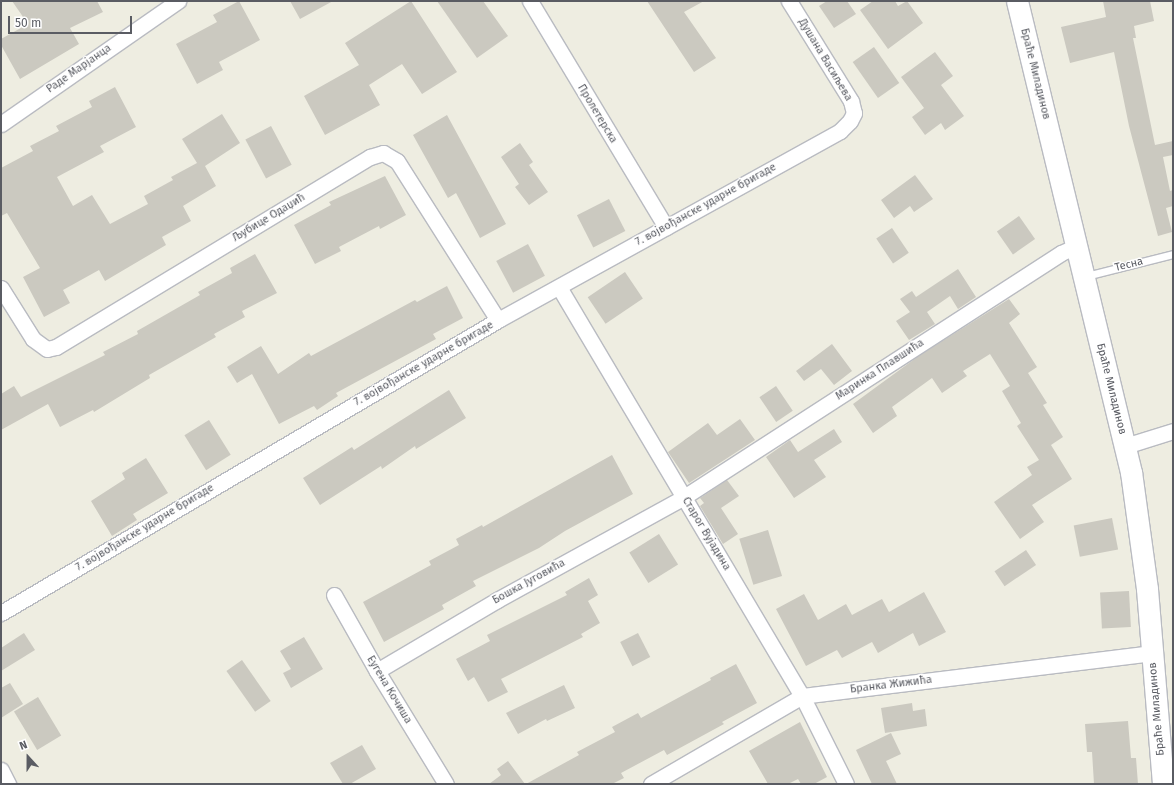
<!DOCTYPE html>
<html>
<head>
<meta charset="utf-8">
<style>
  body { margin:0 }
  #map { position:relative; width:1174px; height:785px; overflow:hidden; background:#eeede1; font-family:"Fira Sans",sans-serif }
  div>[style] { position:absolute }
  .building>* { inset:0; background:#cbc9c0; transform-origin:0 0 }
  .roads { filter:drop-shadow(1px 0 #b9bbc1) drop-shadow(-1px 0 #b9bbc1) drop-shadow(0 1px #b9bbc1) drop-shadow(0 -1px #b9bbc1) }
  .service>* { height:7px; margin:-3.5px; padding:0 3.5px; transform-origin:3.5px; border-radius:3.5px; background:#fff }
  .minor>* { height:15px; margin:-7.5px; padding:0 7.5px; transform-origin:7.5px; border-radius:7.5px; background:#fff }
  .secondary>* { height:21px; margin:-10.5px; padding:0 10.5px; transform-origin:10.5px; border-radius:10.5px; background:#fff }
  span { translate:-50% -50%; white-space:nowrap; text-align:center; line-height:1.15; -webkit-text-stroke:3px #fff; paint-order:stroke }
  .street-label { font-size:11px; color:#5a5c63 }
  .frame { position:absolute; inset:0; border:2px solid #5a5c63; pointer-events:none }
  .north { position:absolute; left:8px; top:737px; width:40px; height:40px; -webkit-text-stroke:3px #fff; paint-order:stroke; rotate:339deg; font-size:11px; font-weight:700; line-height:16px; text-align:center; color:#5a5c63 }
  .north::after { content:''; display:block; margin:auto; width:14px; height:18px; background:#5a5c63; clip-path:polygon(50% 0,100% 100%,50% 72%,0 100%) }
  .scale { position:absolute; left:8px; top:16px; width:124px; height:18px; box-sizing:border-box; border:2px solid #5a5c63; border-top:0; padding-left:5px; font-size:12px; line-height:14px; white-space:nowrap; color:#5a5c63; -webkit-text-stroke:3px #fff; paint-order:stroke }
</style>
</head>
<body>
<div id="map">
  <div class="building">
    <i style="clip-path:polygon(12px 1px,97px 1px,103px 12px,70px 28px,79px 44px,20px 79px,1px 45px,1px 39px,28px 24px)"></i>
    <i style="clip-path:polygon(239px 1px,260px 40px,219px 62px,223px 70px,197px 84px,176px 44px,217px 22px,213px 15px)"></i>
    <i style="clip-path:polygon(290px 1px,333px 1px,300px 19px)"></i>
    <i style="clip-path:polygon(411px 1px,457px 72px,422px 94px,402px 64px,369px 85px,380px 105px,325px 135px,304px 96px,359px 65px,345px 43px)"></i>
    <i style="clip-path:polygon(437px 1px,483px 1px,508px 36px,477px 58px)"></i>
    <i style="clip-path:polygon(647px 1px,704px 1px,684px 12px,716px 58px,694px 72px)"></i>
    <i style="clip-path:polygon(827px 1px,847px 1px,856px 14px,834px 28px,819px 6px)"></i>
    <i style="clip-path:polygon(873px 1px,895px 1px,898px 6px,907px 1px,923px 23px,888px 49px,860px 10px)"></i>
    <i style="clip-path:polygon(1103px 1px,1150px 1px,1154px 21px,1134px 26px,1136px 38px,1133px 38px,1155px 145px,1173px 141px,1173px 155px,1163px 157px,1170px 191px,1173px 190px,1173px 206px,1166px 208px,1172px 232px,1158px 236px,1129px 126px,1114px 52px,1070px 63px,1061px 27px,1106px 17px)"></i>
    <i style="left:874px;top:47px;width:44px;height:26px;rotate:55deg"></i>
    <i style="clip-path:polygon(935px 52px,953px 76px,941px 85px,964px 116px,945px 130px,941px 123px,925px 135px,912px 117px,924px 108px,901px 77px)"></i>
    <i style="clip-path:polygon(115px 87px,136px 127px,100px 146px,104px 152px,57px 177px,73px 206px,92px 195px,110px 224px,148px 204px,144px 196px,173px 180px,171px 177px,197px 163px,182px 139px,222px 114px,240px 143px,205px 166px,216px 186px,183px 206px,191px 221px,162px 237px,166px 245px,105px 281px,99px 270px,63px 290px,70px 303px,44px 317px,23px 277px,40px 268px,7px 213px,1px 216px,1px 168px,33px 151px,30px 146px,59px 131px,56px 126px,92px 107px,89px 101px)"></i>
    <i style="clip-path:polygon(447px 115px,506px 224px,480px 238px,456px 193px,448px 198px,413px 135px)"></i>
    <i style="left:271px;top:126px;width:44px;height:29px;rotate:62deg"></i>
    <i style="clip-path:polygon(520px 143px,533px 162px,529px 165px,548px 192px,529px 205px,515px 187px,519px 184px,501px 157px)"></i>
    <i style="clip-path:polygon(915px 175px,933px 199px,914px 212px,910px 206px,894px 218px,881px 200px)"></i>
    <i style="clip-path:polygon(385px 176px,406px 215px,380px 229px,379px 226px,339px 247px,341px 251px,315px 264px,294px 225px,331px 205px,329px 202px)"></i>
    <i style="left:609px;top:199px;width:36px;height:36px;rotate:63deg"></i>
    <i style="left:1019px;top:216px;width:28px;height:27px;rotate:55deg"></i>
    <i style="left:892px;top:228px;width:30px;height:19px;rotate:56deg"></i>
    <i style="left:528px;top:244px;width:36px;height:36px;rotate:62deg"></i>
    <i style="clip-path:polygon(255px 254px,277px 293px,242px 311px,245px 317px,214px 334px,216px 337px,149px 375px,150px 378px,94px 412px,93px 410px,60px 427px,48px 404px,1px 430px,1px 394px,14px 386px,21px 397px,105px 355px,103px 352px,138px 334px,137px 331px,200px 295px,198px 292px,232px 273px,230px 268px)"></i>
    <i style="clip-path:polygon(958px 269px,976px 297px,958px 309px,950px 296px,927px 312px,935px 324px,909px 340px,896px 321px,910px 312px,900px 299px,912px 291px,916px 297px)"></i>
    <i style="left:625px;top:272px;width:32px;height:45px;rotate:56deg"></i>
    <i style="clip-path:polygon(447px 286px,463px 318px,433px 334px,436px 339px,336px 393px,338px 396px,317px 410px,314px 406px,279px 424px,252px 374px,237px 383px,227px 367px,261px 346px,278px 374px,309px 353px,311px 356px,415px 300px,417px 302px)"></i>
    <i style="clip-path:polygon(1009px 299px,1020px 314px,1009px 323px,1037px 367px,1028px 373px,1047px 403px,1043px 405px,1063px 437px,1051px 445px,1072px 479px,1032px 505px,1044px 522px,1020px 539px,994px 502px,1032px 475px,1027px 467px,1039px 460px,1017px 426px,1021px 423px,1002px 391px,1010px 386px,990px 354px,963px 371px,967px 376px,942px 393px,932px 378px,892px 407px,897px 416px,873px 433px,853px 404px,920px 355px)"></i>
    <i style="clip-path:polygon(832px 344px,852px 371px,834px 385px,821px 369px,804px 381px,796px 371px)"></i>
    <i style="left:776px;top:386px;width:30px;height:20px;rotate:56deg"></i>
    <i style="clip-path:polygon(449px 390px,466px 418px,416px 449px,415px 446px,382px 469px,381px 466px,320px 505px,303px 478px,352px 447px,354px 450px)"></i>
    <i style="clip-path:polygon(740px 419px,755px 440px,689px 483px,668px 452px,708px 423px,717px 435px)"></i>
    <i style="left:209px;top:420px;width:41px;height:29px;rotate:58deg"></i>
    <i style="clip-path:polygon(834px 429px,842px 442px,814px 460px,826px 477px,794px 498px,766px 457px,790px 440px,798px 452px)"></i>
    <i style="clip-path:polygon(612px 455px,633px 494px,565px 531px,539px 548px,473px 581px,476px 586px,442px 605px,444px 609px,384px 642px,363px 602px,431px 565px,429px 561px,459px 545px,456px 539px,482px 525px,483px 527px)"></i>
    <i style="clip-path:polygon(146px 458px,168px 493px,133px 514px,137px 520px,112px 536px,91px 501px,125px 479px,122px 473px)"></i>
    <i style="clip-path:polygon(727px 480px,739px 496px,721px 508px,738px 534px,723px 544px,700px 506px,704px 503px,700px 498px)"></i>
    <i style="left:1112px;top:518px;width:32px;height:39px;rotate:79deg"></i>
    <i style="left:768px;top:530px;width:48px;height:30px;rotate:73deg"></i>
    <i style="left:659px;top:534px;width:36px;height:35px;rotate:58deg"></i>
    <i style="left:1026px;top:550px;width:18px;height:38px;rotate:56deg"></i>
    <i style="clip-path:polygon(589px 578px,598px 595px,588px 601px,600px 623px,581px 634px,583px 637px,501px 679px,508px 692px,488px 702px,474px 677px,468px 681px,456px 659px,490px 641px,487px 635px,567px 595px,565px 592px)"></i>
    <i style="left:1129px;top:591px;width:36px;height:29px;rotate:87deg"></i>
    <i style="clip-path:polygon(924px 592px,946px 632px,919px 646px,913px 633px,878px 653px,872px 642px,842px 658px,837px 650px,806px 666px,776px 609px,804px 594px,818px 620px,846px 604px,852px 615px,882px 599px,889px 612px)"></i>
    <i style="clip-path:polygon(24px 633px,35px 650px,1px 671px,1px 648px)"></i>
    <i style="left:638px;top:633px;width:27px;height:20px;rotate:63deg"></i>
    <i style="clip-path:polygon(304px 637px,323px 669px,291px 688px,283px 673px,291px 669px,280px 651px)"></i>
    <i style="left:242px;top:660px;width:50px;height:19px;rotate:55deg"></i>
    <i style="clip-path:polygon(736px 664px,757px 703px,722px 722px,724px 724px,667px 755px,664px 750px,621px 773px,624px 778px,612px 784px,526px 784px,579px 755px,577px 752px,615px 732px,612px 727px,638px 713px,641px 718px,711px 680px,710px 678px)"></i>
    <i style="clip-path:polygon(10px 683px,23px 704px,1px 718px,1px 688px)"></i>
    <i style="clip-path:polygon(564px 685px,575px 708px,547px 721px,546px 719px,518px 734px,506px 713px)"></i>
    <i style="left:38px;top:697px;width:45px;height:28px;rotate:59deg"></i>
    <i style="clip-path:polygon(912px 703px,913px 711px,925px 709px,927px 726px,885px 733px,881px 708px)"></i>
    <i style="clip-path:polygon(1128px 721px,1131px 758px,1136px 758px,1138px 784px,1094px 784px,1092px 752px,1087px 752px,1085px 724px)"></i>
    <i style="clip-path:polygon(800px 722px,827px 777px,814px 784px,801px 784px,798px 779px,788px 784px,768px 784px,749px 751px)"></i>
    <i style="clip-path:polygon(891px 733px,901px 754px,886px 761px,897px 784px,872px 784px,856px 750px)"></i>
    <i style="clip-path:polygon(362px 745px,376px 769px,350px 784px,343px 784px,330px 763px)"></i>
    <i style="clip-path:polygon(508px 761px,525px 784px,489px 784px,501px 775px,497px 769px)"></i>
  </div>
  <div class="roads">
    <div class="service">
      <i style="left:1086px;top:276px;width:90px;rotate:-14.2deg"></i>
    </div>
    <div class="minor">
      <i style="left:530px;top:1px;width:264px;rotate:59deg"></i>
      <i style="left:1px;top:124px;width:216px;rotate:-34.8deg"></i>
      <i style="left:559px;top:287px;width:476px;rotate:59.3deg"></i>
      <i style="left:802px;top:696px;width:98px;rotate:63.4deg"></i>
      <i style="left:1px;top:288px;width:60px;rotate:57.9deg"></i>
      <i style="left:33px;top:339px;width:17px;rotate:36deg"></i>
      <i style="left:47px;top:349px;width:9px;rotate:-13deg"></i>
      <i style="left:56px;top:347px;width:367px;rotate:-31.2deg"></i>
      <i style="left:370px;top:157px;width:14px;rotate:-17deg"></i>
      <i style="left:383px;top:153px;width:16px;rotate:30deg"></i>
      <i style="left:397px;top:161px;width:188px;rotate:57.6deg"></i>
      <i style="left:1125px;top:446px;width:50px;rotate:-17.4deg"></i>
      <i style="left:334px;top:595px;width:87px;rotate:60.5deg"></i>
      <i style="left:377px;top:671px;width:132px;rotate:58.6deg"></i>
      <i style="left:1px;top:613px;width:577px;rotate:-30.52deg"></i>
      <i style="left:498px;top:320px;width:391px;rotate:-28.9deg"></i>
      <i style="left:840px;top:131px;width:14px;rotate:-45deg"></i>
      <i style="left:850px;top:121px;width:9px;rotate:-63deg"></i>
      <i style="left:854px;top:113px;width:12px;rotate:-104deg"></i>
      <i style="left:851px;top:101px;width:118px;rotate:-121.8deg"></i>
      <i style="left:377px;top:671px;width:139px;rotate:-30.6deg"></i>
      <i style="left:497px;top:600px;width:213px;rotate:-28.8deg"></i>
      <i style="left:684px;top:497px;width:449px;rotate:-32.9deg"></i>
      <i style="left:1061px;top:253px;width:17px;rotate:-24deg"></i>
      <i style="left:1px;top:770px;width:16px;rotate:63deg"></i>
      <i style="left:651px;top:784px;width:175px;rotate:-30.2deg"></i>
      <i style="left:802px;top:696px;width:354px;rotate:-7deg"></i>
    </div>
    <div class="secondary">
      <i style="left:1017px;top:1px;width:485px;rotate:76.4deg"></i>
      <i style="left:1131px;top:472px;width:118px;rotate:82.2deg"></i>
      <i style="left:1147px;top:589px;width:196px;rotate:85.3deg"></i>
    </div>
  </div>
  <div class="street-label">
    <span style="left:825px;top:60px;rotate:59deg">Душана Васиљева</span>
    <span style="left:79px;top:69px;rotate:-35deg">Раде Марјанца</span>
    <span style="left:1035px;top:74px;rotate:76deg">Браће Миладинов</span>
    <span style="left:597px;top:114px;rotate:59deg">Пролетерска</span>
    <span style="left:706px;top:205px;rotate:-29deg">7. војвођанске ударне бригаде</span>
    <span style="left:269px;top:218px;rotate:-31deg">Љубице Одаџић</span>
    <span style="left:1129px;top:265px;rotate:-14deg">Тесна</span>
    <span style="left:424px;top:364px;rotate:-30deg">7. војвођанске ударне бригаде</span>
    <span style="left:880px;top:370px;rotate:-33deg">Маринка Плавшића</span>
    <span style="left:1111px;top:389px;rotate:76deg">Браће Миладинов</span>
    <span style="left:145px;top:528px;rotate:-31deg">7. војвођанске ударне бригаде</span>
    <span style="left:706px;top:534px;rotate:59deg">Старог Вујадина</span>
    <span style="left:529px;top:582px;rotate:-29deg">Бошка Југовића</span>
    <span style="left:891px;top:685px;rotate:-7deg">Бранка Жижића</span>
    <span style="left:389px;top:690px;rotate:59deg">Еугена Кочиша</span>
    <span style="left:1157px;top:709px;rotate:-95deg">Браће Миладинов</span>
  </div>
  <div class="frame"></div>
  <div class="north">N</div>
  <div class="scale">50 m</div>
</div>
</body>
</html>
